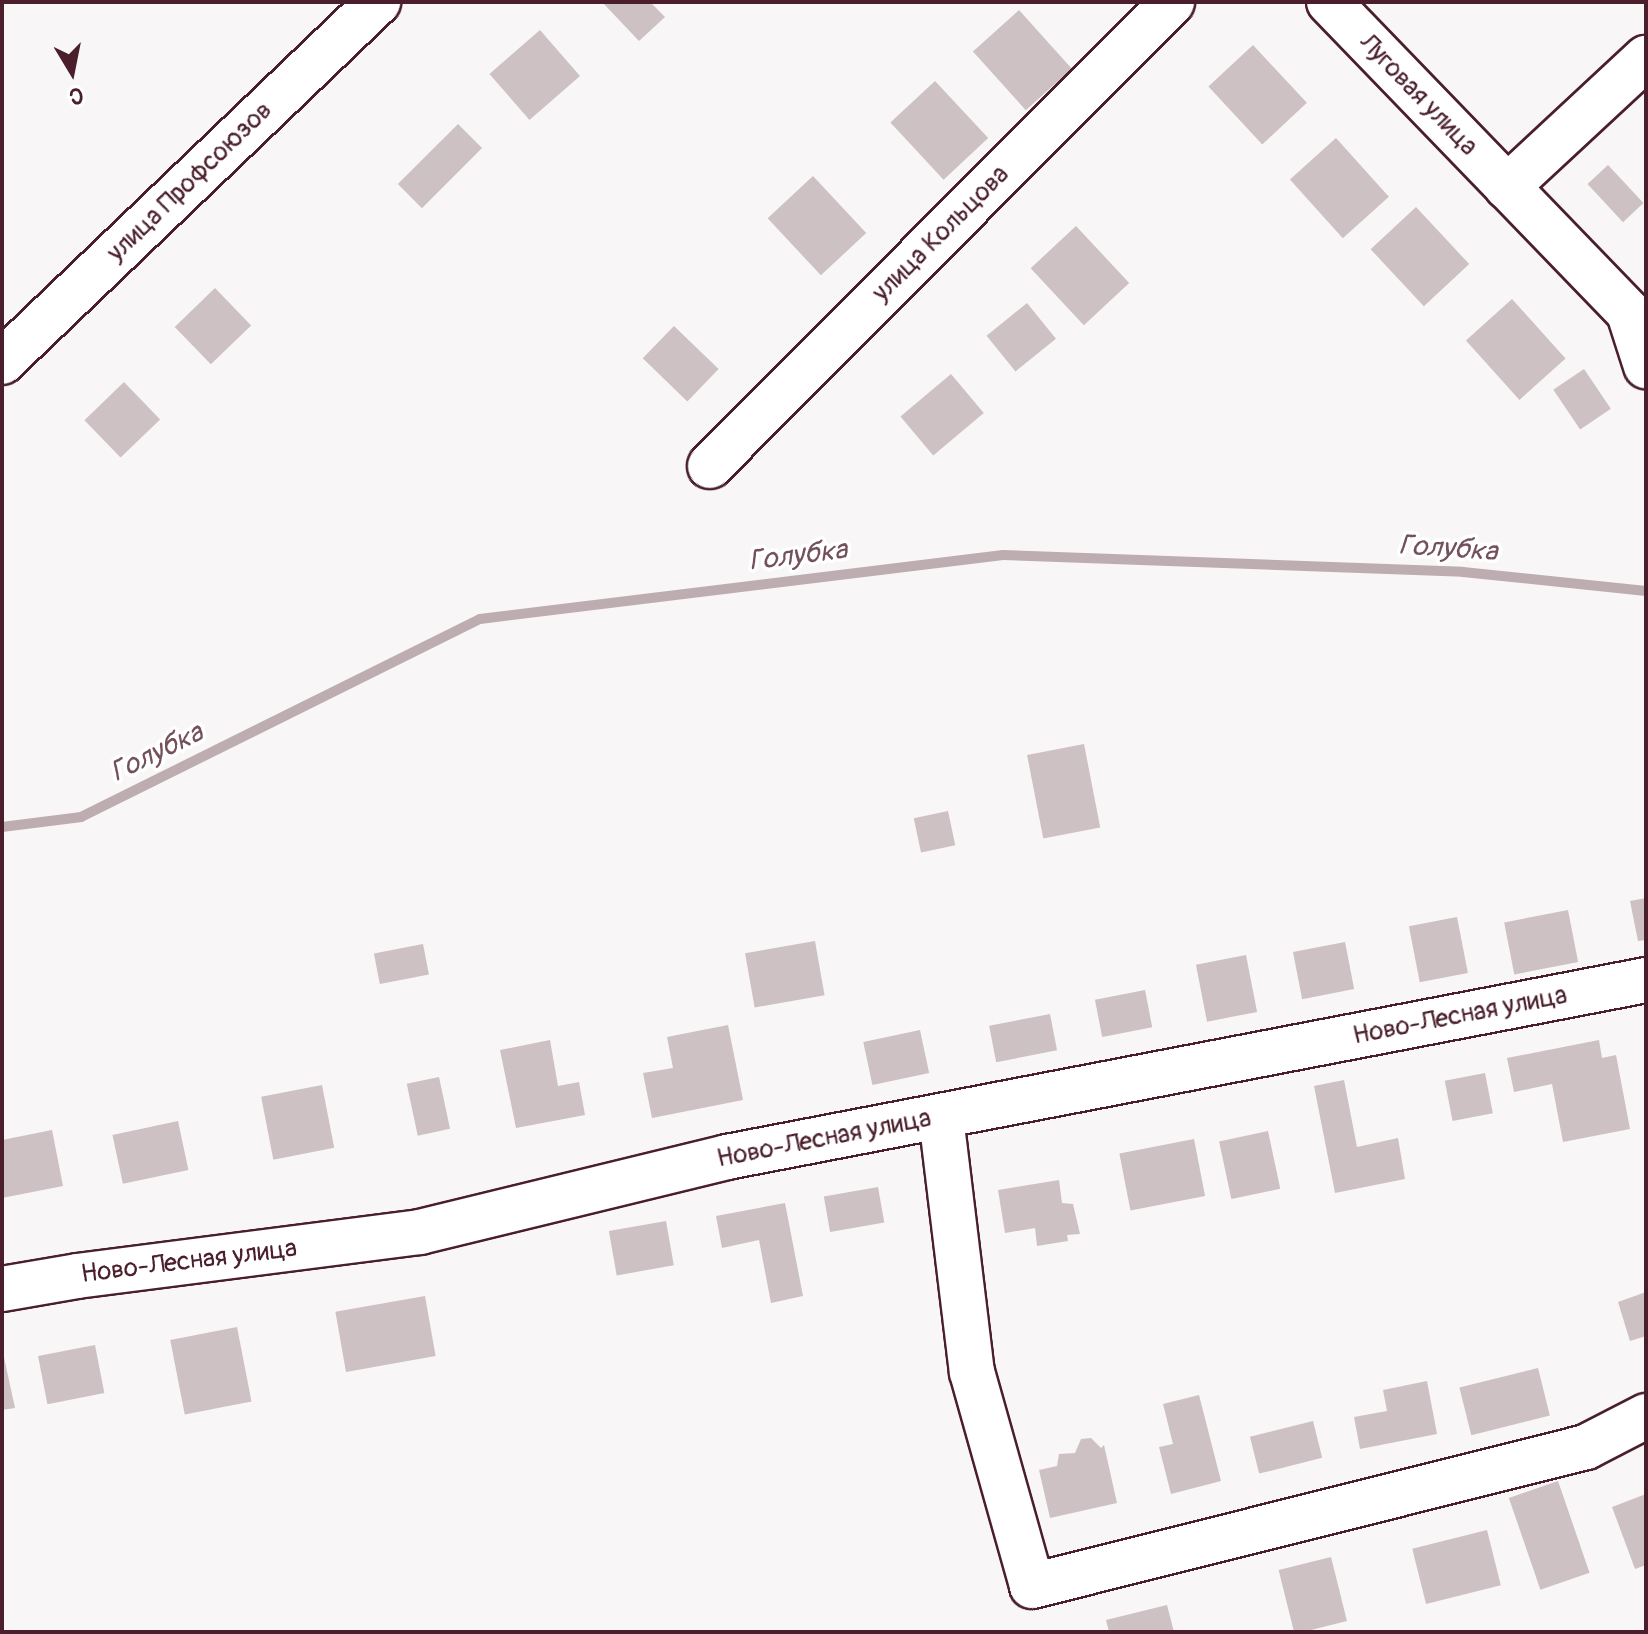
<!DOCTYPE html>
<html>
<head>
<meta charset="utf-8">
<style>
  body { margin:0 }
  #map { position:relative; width:1648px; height:1634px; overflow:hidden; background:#f8f6f7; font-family:Pangolin,sans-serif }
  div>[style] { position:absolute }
  .stream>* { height:10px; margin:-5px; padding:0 5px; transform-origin:5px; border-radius:5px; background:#bdadb0 }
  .building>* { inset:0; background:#cdc1c4; transform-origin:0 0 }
  .roads { filter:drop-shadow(2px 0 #4a1f2b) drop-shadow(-2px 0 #4a1f2b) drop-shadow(0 2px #4a1f2b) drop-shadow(0 -2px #4a1f2b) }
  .minor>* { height:44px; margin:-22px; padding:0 22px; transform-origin:22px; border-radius:22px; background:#fff }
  span { translate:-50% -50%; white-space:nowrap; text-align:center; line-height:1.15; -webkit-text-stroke:7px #fff; paint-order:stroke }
  .street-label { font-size:26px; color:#4a1f2b }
  .water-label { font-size:28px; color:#72515a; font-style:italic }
  .frame { position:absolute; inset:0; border:4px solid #4a1f2b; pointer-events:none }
  .north { position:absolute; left:32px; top:32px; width:80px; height:80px; -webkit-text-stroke:6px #fff; paint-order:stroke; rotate:170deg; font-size:22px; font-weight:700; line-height:32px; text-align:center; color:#4a1f2b }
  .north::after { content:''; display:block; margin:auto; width:28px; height:36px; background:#4a1f2b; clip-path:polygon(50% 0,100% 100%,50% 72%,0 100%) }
</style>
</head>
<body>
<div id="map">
  <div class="stream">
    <i style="left:2px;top:827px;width:80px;rotate:-7.2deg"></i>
    <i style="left:81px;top:817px;width:445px;rotate:-26.4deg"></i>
    <i style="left:480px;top:619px;width:527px;rotate:-6.98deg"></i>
    <i style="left:1003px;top:555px;width:460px;rotate:2.1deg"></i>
    <i style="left:1463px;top:572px;width:184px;rotate:5.9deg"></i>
  </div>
  <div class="building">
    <i style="clip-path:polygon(602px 2px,650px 2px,665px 17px,639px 41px)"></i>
    <i style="left:1019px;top:10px;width:79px;height:62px;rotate:48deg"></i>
    <i style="left:540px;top:30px;width:61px;height:67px;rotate:49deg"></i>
    <i style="left:1253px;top:45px;width:79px;height:61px;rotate:47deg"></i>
    <i style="left:935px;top:81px;width:78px;height:61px;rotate:47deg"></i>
    <i style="left:458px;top:124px;width:34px;height:85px;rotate:45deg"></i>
    <i style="left:1336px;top:138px;width:79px;height:62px;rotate:48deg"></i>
    <i style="left:1608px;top:165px;width:52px;height:28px;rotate:47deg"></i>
    <i style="left:813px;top:176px;width:78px;height:62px;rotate:47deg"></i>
    <i style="left:1416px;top:207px;width:78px;height:62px;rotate:47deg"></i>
    <i style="left:1076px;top:226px;width:78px;height:62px;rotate:47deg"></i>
    <i style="left:215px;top:288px;width:52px;height:56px;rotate:46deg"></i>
    <i style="left:1512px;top:299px;width:80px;height:62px;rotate:48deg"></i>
    <i style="left:1027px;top:303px;width:46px;height:52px;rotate:51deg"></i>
    <i style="left:674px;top:326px;width:62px;height:45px;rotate:44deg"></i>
    <i style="left:1584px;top:369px;width:48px;height:37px;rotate:56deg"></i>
    <i style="left:951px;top:374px;width:51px;height:66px;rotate:50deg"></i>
    <i style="left:124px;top:382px;width:52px;height:55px;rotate:46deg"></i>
    <i style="left:1084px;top:744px;width:85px;height:58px;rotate:79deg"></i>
    <i style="left:948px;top:811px;width:35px;height:35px;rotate:78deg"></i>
    <i style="clip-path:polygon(1646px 898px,1646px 940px,1638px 941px,1630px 901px)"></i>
    <i style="left:1568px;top:910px;width:53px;height:65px;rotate:79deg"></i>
    <i style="left:1457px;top:917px;width:57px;height:49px;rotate:79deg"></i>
    <i style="left:815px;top:941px;width:55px;height:71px;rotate:80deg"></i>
    <i style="left:1345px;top:942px;width:48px;height:53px;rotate:79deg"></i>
    <i style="left:423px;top:944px;width:31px;height:50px;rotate:79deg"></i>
    <i style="left:1246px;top:955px;width:58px;height:51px;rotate:79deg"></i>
    <i style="left:1145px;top:990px;width:38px;height:51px;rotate:79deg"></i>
    <i style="left:1050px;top:1014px;width:37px;height:62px;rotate:79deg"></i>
    <i style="clip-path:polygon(728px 1025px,743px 1100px,652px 1118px,643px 1073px,673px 1068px,667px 1037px)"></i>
    <i style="left:920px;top:1030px;width:44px;height:58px;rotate:78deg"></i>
    <i style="clip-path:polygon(550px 1040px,558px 1086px,579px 1082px,585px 1115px,516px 1128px,500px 1050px)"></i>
    <i style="clip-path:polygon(1599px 1040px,1602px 1058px,1616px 1055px,1630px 1129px,1563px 1142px,1552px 1084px,1514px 1092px,1507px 1058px)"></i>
    <i style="left:1485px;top:1073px;width:41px;height:41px;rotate:79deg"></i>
    <i style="left:439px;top:1077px;width:53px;height:33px;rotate:78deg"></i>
    <i style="clip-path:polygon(1344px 1080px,1357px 1147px,1398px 1138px,1405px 1179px,1335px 1193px,1314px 1086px)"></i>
    <i style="left:322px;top:1085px;width:64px;height:62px;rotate:79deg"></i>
    <i style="left:178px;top:1121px;width:50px;height:67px;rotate:78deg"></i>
    <i style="clip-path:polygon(52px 1130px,63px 1186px,2px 1198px,2px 1140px)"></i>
    <i style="left:1268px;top:1131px;width:59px;height:50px;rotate:78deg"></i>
    <i style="left:1194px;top:1139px;width:58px;height:76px;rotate:79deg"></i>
    <i style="clip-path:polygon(1059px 1180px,1062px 1203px,1073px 1204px,1080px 1234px,1067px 1235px,1068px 1241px,1037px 1246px,1035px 1228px,1005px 1233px,998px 1190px)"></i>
    <i style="left:878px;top:1187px;width:36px;height:55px;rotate:80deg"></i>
    <i style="clip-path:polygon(785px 1203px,803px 1296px,771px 1303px,759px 1240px,722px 1248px,716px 1216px)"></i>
    <i style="left:666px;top:1221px;width:45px;height:58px;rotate:80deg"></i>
    <i style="clip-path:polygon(1646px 1292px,1646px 1336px,1630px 1341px,1618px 1302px)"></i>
    <i style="left:425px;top:1296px;width:61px;height:91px;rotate:80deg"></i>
    <i style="left:237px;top:1327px;width:76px;height:68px;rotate:79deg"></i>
    <i style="left:95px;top:1345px;width:49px;height:58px;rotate:79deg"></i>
    <i style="clip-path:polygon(2px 1348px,15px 1408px,2px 1410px)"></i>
    <i style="left:1538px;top:1368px;width:49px;height:81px;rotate:76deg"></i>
    <i style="clip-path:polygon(1427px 1381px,1437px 1434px,1360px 1449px,1354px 1417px,1387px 1411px,1383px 1390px)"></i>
    <i style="clip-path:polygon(1199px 1395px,1221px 1481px,1171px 1494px,1159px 1447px,1173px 1444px,1163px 1404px)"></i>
    <i style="left:1313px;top:1421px;width:38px;height:65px;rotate:76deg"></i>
    <i style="clip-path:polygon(1091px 1438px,1101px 1448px,1104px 1445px,1117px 1503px,1050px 1518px,1039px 1470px,1057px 1466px,1059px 1454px,1075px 1453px,1081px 1439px)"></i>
    <i style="left:1558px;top:1481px;width:97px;height:52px;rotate:71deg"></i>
    <i style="clip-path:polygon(1646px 1494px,1646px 1565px,1635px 1569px,1612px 1507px)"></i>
    <i style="left:1487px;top:1530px;width:57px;height:77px;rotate:76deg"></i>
    <i style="left:1331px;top:1557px;width:66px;height:54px;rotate:76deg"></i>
    <i style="clip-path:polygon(1167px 1605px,1174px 1632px,1109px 1632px,1106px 1620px)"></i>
  </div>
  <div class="roads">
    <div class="minor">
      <i style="left:1329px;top:2px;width:432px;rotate:46deg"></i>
      <i style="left:1629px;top:313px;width:56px;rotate:72.2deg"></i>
      <i style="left:1507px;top:187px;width:190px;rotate:-42.9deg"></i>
      <i style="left:2px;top:362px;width:521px;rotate:-43.75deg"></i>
      <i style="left:710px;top:466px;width:655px;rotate:-45.12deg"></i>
      <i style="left:941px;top:1117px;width:257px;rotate:83.1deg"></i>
      <i style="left:972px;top:1372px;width:222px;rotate:74.3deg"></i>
      <i style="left:1032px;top:1586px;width:571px;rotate:-14.08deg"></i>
      <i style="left:1586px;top:1447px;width:68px;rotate:-27.3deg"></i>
      <i style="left:2px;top:1289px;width:76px;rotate:-9.8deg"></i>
      <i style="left:77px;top:1276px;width:346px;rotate:-7.3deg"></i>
      <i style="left:420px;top:1232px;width:316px;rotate:-13.7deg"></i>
      <i style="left:727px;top:1157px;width:936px;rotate:-10.9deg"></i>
    </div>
  </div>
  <div class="street-label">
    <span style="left:1418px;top:95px;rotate:46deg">Луговая улица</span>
    <span style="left:190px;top:182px;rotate:-44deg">улица Профсоюзов</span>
    <span style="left:941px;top:234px;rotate:-45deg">улица Кольцова</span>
    <span style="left:1460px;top:1016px;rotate:-11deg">Ново-Лесная улица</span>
    <span style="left:824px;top:1139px;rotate:-11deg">Ново-Лесная улица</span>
    <span style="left:189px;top:1262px;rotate:-7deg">Ново-Лесная улица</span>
  </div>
  <div class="water-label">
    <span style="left:1448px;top:549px;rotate:4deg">Голубка</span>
    <span style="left:798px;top:556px;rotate:-7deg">Голубка</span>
    <span style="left:157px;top:753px;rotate:-26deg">Голубка</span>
  </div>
  <div class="frame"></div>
  <div class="north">С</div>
</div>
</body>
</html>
